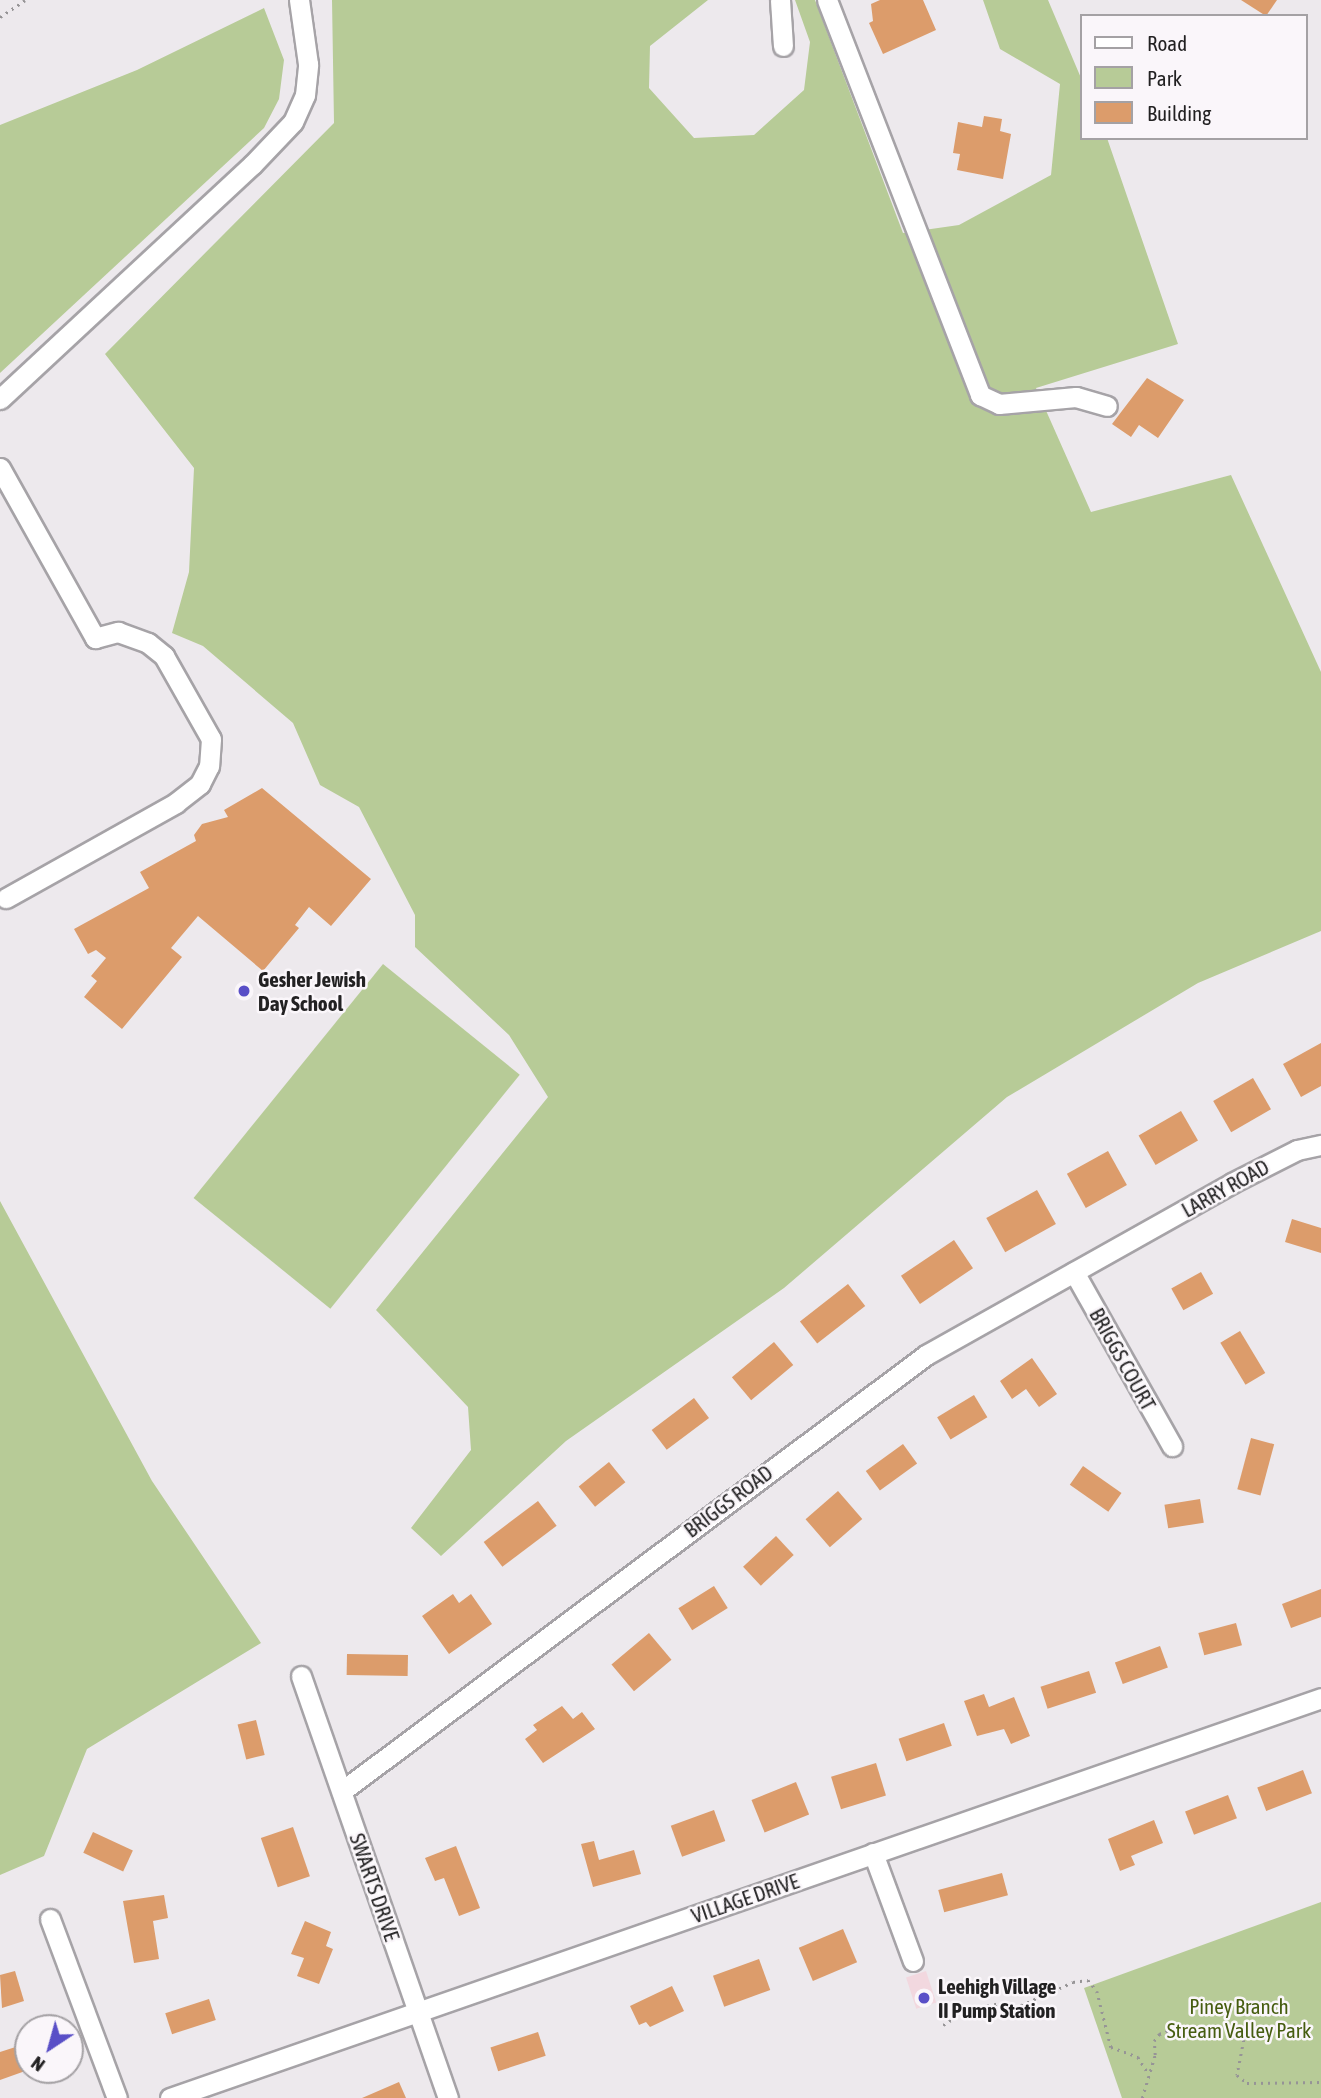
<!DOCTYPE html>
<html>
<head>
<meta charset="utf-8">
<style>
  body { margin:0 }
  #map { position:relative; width:1321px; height:2098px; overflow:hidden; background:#ede9ed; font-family:"Asap Condensed",sans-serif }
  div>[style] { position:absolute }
  .industrial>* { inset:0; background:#f2d8df; transform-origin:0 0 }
  .green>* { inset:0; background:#b7cb97; transform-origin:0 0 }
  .building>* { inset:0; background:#dc9c6b; transform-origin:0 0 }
  .path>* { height:2.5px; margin-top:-1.25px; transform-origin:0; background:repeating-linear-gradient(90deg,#969496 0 2px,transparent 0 7px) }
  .roads { filter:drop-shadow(2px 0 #a6a3a7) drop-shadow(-2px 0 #a6a3a7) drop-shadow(0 2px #a6a3a7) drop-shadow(0 -2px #a6a3a7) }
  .minor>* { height:19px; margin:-9.5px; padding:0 9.5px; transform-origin:9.5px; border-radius:9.5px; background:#fff }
  .dots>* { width:19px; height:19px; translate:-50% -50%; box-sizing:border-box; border:4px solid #faf6fa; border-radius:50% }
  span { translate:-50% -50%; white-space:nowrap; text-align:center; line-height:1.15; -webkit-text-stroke:5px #faf6fa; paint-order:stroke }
  .poi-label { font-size:21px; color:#222122; font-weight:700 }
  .left { translate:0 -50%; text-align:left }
  .street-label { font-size:21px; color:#222122 }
  .park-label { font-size:21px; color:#465d10 }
  .legend { position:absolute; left:1080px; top:14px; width:228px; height:126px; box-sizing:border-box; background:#faf6fa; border:2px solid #a4a1a4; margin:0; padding:9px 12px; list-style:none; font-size:21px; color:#222122 }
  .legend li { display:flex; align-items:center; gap:14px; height:35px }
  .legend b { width:35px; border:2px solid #a4a1a4 }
  .north { position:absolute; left:14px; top:2014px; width:70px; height:70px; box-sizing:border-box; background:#faf6fa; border:2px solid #a4a1a4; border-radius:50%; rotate:216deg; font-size:19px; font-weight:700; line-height:28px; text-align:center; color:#222122 }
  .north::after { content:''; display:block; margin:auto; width:24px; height:32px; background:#594fc7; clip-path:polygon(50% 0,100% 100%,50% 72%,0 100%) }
</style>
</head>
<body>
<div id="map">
  <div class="industrial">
    <i style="left:926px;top:1971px;width:33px;height:21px;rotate:72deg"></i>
  </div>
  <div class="green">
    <i style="clip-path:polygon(332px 0,708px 0,650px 46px,649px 88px,694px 138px,754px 135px,804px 90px,810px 42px,795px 0,815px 0,903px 233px,959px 225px,1051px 175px,1060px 84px,1000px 49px,983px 0,1048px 0,1081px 78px,1081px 138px,1107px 138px,1178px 344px,1036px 388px,1091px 512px,1231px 475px,1321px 672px,1321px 931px,1198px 983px,1007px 1097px,784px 1288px,566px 1441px,441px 1556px,411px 1528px,471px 1450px,468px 1407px,376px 1310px,548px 1097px,509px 1035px,415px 947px,415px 915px,359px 807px,320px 785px,293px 723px,203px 646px,172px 633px,189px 572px,194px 468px,105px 354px,334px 123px)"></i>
    <i style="clip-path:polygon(264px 8px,284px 60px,279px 99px,264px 128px,0 373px,0 125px,137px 70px)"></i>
    <i style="left:383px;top:964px;width:176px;height:301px;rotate:39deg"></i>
    <i style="clip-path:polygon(0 1201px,152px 1481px,261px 1643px,87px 1749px,44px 1856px,0 1875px)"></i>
    <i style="clip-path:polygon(1321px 1902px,1321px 2098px,1122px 2098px,1084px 1988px)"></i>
  </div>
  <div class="building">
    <i style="clip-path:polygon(880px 0,923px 0,936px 30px,883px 54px,869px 23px,873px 21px,871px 4px)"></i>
    <i style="clip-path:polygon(1241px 0,1277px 0,1266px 16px)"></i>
    <i style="clip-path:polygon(984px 116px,1002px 119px,1000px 131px,1011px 134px,1003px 179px,957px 170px,960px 154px,953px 153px,958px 122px,982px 127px)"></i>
    <i style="clip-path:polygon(1147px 378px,1184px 400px,1158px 438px,1139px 425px,1131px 437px,1112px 424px)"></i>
    <i style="clip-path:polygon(262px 788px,371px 879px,331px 926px,309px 907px,295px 925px,299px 928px,263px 971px,198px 916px,171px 948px,182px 957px,122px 1029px,84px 997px,97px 981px,91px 976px,106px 958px,96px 950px,88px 954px,74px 929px,149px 888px,140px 872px,196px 841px,194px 835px,202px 824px,228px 817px,224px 810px)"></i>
    <i style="clip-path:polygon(1321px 1043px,1321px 1086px,1301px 1097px,1283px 1064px)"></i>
    <i style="left:1253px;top:1078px;width:36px;height:46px;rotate:60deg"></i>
    <i style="left:1181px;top:1111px;width:34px;height:49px;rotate:60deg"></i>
    <i style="left:1108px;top:1151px;width:39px;height:47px;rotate:61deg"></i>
    <i style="left:1037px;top:1190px;width:39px;height:58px;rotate:61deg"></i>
    <i style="clip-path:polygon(1292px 1219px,1321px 1228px,1321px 1253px,1285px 1242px)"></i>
    <i style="left:954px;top:1240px;width:34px;height:64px;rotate:56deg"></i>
    <i style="left:1201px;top:1272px;width:25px;height:34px;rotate:61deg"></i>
    <i style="left:848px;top:1284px;width:28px;height:61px;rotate:52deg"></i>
    <i style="left:1240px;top:1331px;width:49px;height:23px;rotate:59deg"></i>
    <i style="left:774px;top:1342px;width:30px;height:55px;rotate:50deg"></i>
    <i style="clip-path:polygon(1032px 1358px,1057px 1394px,1039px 1407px,1026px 1389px,1012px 1399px,1000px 1381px)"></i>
    <i style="left:974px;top:1395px;width:26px;height:43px;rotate:59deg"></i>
    <i style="left:694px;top:1398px;width:25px;height:53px;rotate:53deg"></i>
    <i style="left:1251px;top:1438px;width:24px;height:53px;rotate:15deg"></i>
    <i style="left:903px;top:1444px;width:24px;height:46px;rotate:54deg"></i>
    <i style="left:609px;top:1462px;width:26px;height:39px;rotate:51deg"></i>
    <i style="left:1083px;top:1466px;width:47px;height:23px;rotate:35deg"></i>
    <i style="left:838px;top:1491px;width:37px;height:43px;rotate:49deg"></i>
    <i style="left:1200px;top:1499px;width:24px;height:36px;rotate:81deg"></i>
    <i style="left:538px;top:1501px;width:31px;height:68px;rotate:53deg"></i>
    <i style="left:776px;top:1536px;width:26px;height:45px;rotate:47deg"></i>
    <i style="left:714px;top:1586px;width:26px;height:42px;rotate:58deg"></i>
    <i style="clip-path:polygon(1321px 1589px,1321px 1617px,1291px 1628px,1282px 1604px)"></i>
    <i style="clip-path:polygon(453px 1594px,459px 1603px,471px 1594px,492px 1624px,449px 1654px,422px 1616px)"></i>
    <i style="left:1236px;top:1623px;width:23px;height:39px;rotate:75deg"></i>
    <i style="left:649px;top:1633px;width:35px;height:49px;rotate:50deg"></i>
    <i style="left:1160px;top:1646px;width:23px;height:48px;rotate:70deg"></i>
    <i style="left:347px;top:1654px;width:61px;height:21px;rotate:1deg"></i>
    <i style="left:1089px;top:1671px;width:23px;height:51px;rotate:72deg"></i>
    <i style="clip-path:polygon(984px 1694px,989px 1707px,1014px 1697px,1030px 1736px,1011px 1744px,1004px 1729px,977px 1736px,964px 1701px)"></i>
    <i style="clip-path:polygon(562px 1706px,573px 1719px,582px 1712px,595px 1729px,543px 1763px,525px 1739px,537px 1730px,533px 1725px)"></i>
    <i style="left:256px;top:1720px;width:36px;height:19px;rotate:76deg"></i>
    <i style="left:944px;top:1723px;width:24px;height:48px;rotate:71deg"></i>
    <i style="left:876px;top:1763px;width:34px;height:47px;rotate:73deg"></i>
    <i style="left:1303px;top:1770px;width:25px;height:49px;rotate:69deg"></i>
    <i style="left:796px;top:1782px;width:35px;height:48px;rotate:68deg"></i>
    <i style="left:1228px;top:1795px;width:25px;height:46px;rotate:69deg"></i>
    <i style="left:714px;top:1810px;width:33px;height:46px;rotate:70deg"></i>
    <i style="clip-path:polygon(1154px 1820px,1163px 1843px,1131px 1856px,1135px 1865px,1120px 1871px,1108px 1839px)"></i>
    <i style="left:293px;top:1827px;width:52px;height:34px;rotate:71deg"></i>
    <i style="left:93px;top:1832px;width:44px;height:23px;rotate:25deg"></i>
    <i style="clip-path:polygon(594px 1841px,599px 1860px,634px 1850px,641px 1874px,593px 1887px,581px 1844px)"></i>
    <i style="clip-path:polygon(456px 1846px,480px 1908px,459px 1916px,444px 1878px,435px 1881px,425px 1858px)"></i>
    <i style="left:1002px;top:1873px;width:23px;height:66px;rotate:75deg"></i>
    <i style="clip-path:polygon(164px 1895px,168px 1918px,153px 1921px,159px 1959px,134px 1963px,123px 1901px)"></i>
    <i style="clip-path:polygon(305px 1921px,331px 1932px,326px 1946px,333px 1949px,319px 1984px,297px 1976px,304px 1958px,291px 1954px)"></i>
    <i style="left:843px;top:1929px;width:36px;height:48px;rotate:67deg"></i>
    <i style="left:759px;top:1959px;width:33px;height:49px;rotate:70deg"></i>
    <i style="clip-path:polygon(15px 1971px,24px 2001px,2px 2008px,0 1975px)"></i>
    <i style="clip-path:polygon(672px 1986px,684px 2011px,650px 2027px,646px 2022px,639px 2025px,630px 2006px)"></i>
    <i style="left:927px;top:1992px;width:10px;height:9px;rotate:73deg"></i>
    <i style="left:209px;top:1999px;width:22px;height:46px;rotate:72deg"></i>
    <i style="left:538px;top:2032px;width:25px;height:50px;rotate:72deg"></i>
    <i style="clip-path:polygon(28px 2043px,28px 2070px,0 2080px,0 2052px)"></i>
    <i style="clip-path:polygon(399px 2082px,406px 2098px,362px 2098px)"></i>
  </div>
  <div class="path">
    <i style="left:0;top:17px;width:30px;rotate:-34deg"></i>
    <i style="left:943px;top:2025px;width:28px;rotate:-32deg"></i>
    <i style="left:967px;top:2010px;width:34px;rotate:-12deg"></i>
    <i style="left:1000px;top:2003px;width:11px;rotate:45deg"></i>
    <i style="left:1008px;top:2011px;width:71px;rotate:-24deg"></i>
    <i style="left:1073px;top:1982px;width:15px;rotate:-8deg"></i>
    <i style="left:1088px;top:1980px;width:14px;rotate:51deg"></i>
    <i style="left:1097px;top:1991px;width:58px;rotate:76deg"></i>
    <i style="left:1111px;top:2047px;width:29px;rotate:20deg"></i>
    <i style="left:1138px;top:2057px;width:19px;rotate:58deg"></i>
    <i style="left:1142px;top:2098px;width:45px;rotate:-73.2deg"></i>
    <i style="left:1155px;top:2055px;width:14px;rotate:-94deg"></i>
    <i style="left:1154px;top:2041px;width:9px;rotate:-54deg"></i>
    <i style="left:1159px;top:2034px;width:19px;rotate:-18deg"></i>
    <i style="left:1177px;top:2028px;width:61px;rotate:2.8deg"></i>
    <i style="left:1238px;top:2031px;width:11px;rotate:56deg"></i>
    <i style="left:1244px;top:2040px;width:36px;rotate:101deg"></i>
    <i style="left:1237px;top:2075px;width:13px;rotate:39deg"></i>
    <i style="left:1247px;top:2083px;width:74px;rotate:-0.8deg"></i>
  </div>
  <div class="roads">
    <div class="minor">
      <i style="left:780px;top:0;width:46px;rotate:86.3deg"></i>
      <i style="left:827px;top:0;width:424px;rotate:68.8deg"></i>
      <i style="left:980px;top:395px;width:21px;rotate:25deg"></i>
      <i style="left:999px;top:404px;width:77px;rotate:-5.2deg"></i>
      <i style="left:1076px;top:397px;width:32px;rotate:16deg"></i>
      <i style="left:0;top:399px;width:344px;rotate:-42.9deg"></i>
      <i style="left:252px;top:165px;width:59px;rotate:-46.4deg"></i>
      <i style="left:293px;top:122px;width:30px;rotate:-66deg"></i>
      <i style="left:305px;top:95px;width:31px;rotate:-84deg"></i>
      <i style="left:308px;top:64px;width:65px;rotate:-98deg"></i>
      <i style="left:0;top:468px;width:195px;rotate:60.8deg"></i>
      <i style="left:95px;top:638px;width:24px;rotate:-15deg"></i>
      <i style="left:118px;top:632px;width:32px;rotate:20deg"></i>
      <i style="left:148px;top:643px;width:21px;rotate:39deg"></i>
      <i style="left:164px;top:656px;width:95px;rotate:60.5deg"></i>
      <i style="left:211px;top:739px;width:27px;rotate:94deg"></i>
      <i style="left:209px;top:766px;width:20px;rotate:117deg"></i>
      <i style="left:200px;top:784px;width:31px;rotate:142deg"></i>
      <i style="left:176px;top:803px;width:195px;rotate:150.8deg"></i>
      <i style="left:1074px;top:1272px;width:200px;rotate:60.6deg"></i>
      <i style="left:301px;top:1676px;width:447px;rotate:70.8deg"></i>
      <i style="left:342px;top:1791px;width:729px;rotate:-36.74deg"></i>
      <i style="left:926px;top:1355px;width:351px;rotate:-29.3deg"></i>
      <i style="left:1232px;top:1183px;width:73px;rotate:-26.9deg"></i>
      <i style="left:1297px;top:1150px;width:25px;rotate:-12deg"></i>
      <i style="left:873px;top:1853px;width:115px;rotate:69.7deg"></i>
      <i style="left:50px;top:1919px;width:191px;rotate:69.5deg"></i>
      <i style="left:170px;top:2098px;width:1219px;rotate:-19.16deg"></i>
    </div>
  </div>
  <div class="dots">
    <i style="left:244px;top:991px;background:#594fc7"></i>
    <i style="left:924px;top:1998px;background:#594fc7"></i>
  </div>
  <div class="poi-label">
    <span class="left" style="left:258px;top:991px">Gesher Jewish<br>Day School</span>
    <span class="left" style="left:938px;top:1998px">Leehigh Village<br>II Pump Station</span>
  </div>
  <div class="street-label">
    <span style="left:1225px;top:1188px;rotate:-29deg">LARRY ROAD</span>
    <span style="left:1123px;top:1359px;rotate:61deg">BRIGGS COURT</span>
    <span style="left:728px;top:1501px;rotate:-37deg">BRIGGS ROAD</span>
    <span style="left:375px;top:1887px;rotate:71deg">SWARTS DRIVE</span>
    <span style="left:745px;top:1898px;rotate:-19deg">VILLAGE DRIVE</span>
  </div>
  <div class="park-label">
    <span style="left:1239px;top:2018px">Piney Branch<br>Stream Valley Park</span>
  </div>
  <ul class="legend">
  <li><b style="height:9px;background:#fff"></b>Road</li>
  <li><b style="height:19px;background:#b7cb97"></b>Park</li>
  <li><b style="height:19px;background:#dc9c6b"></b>Building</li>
  </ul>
  <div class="north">N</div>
</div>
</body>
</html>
